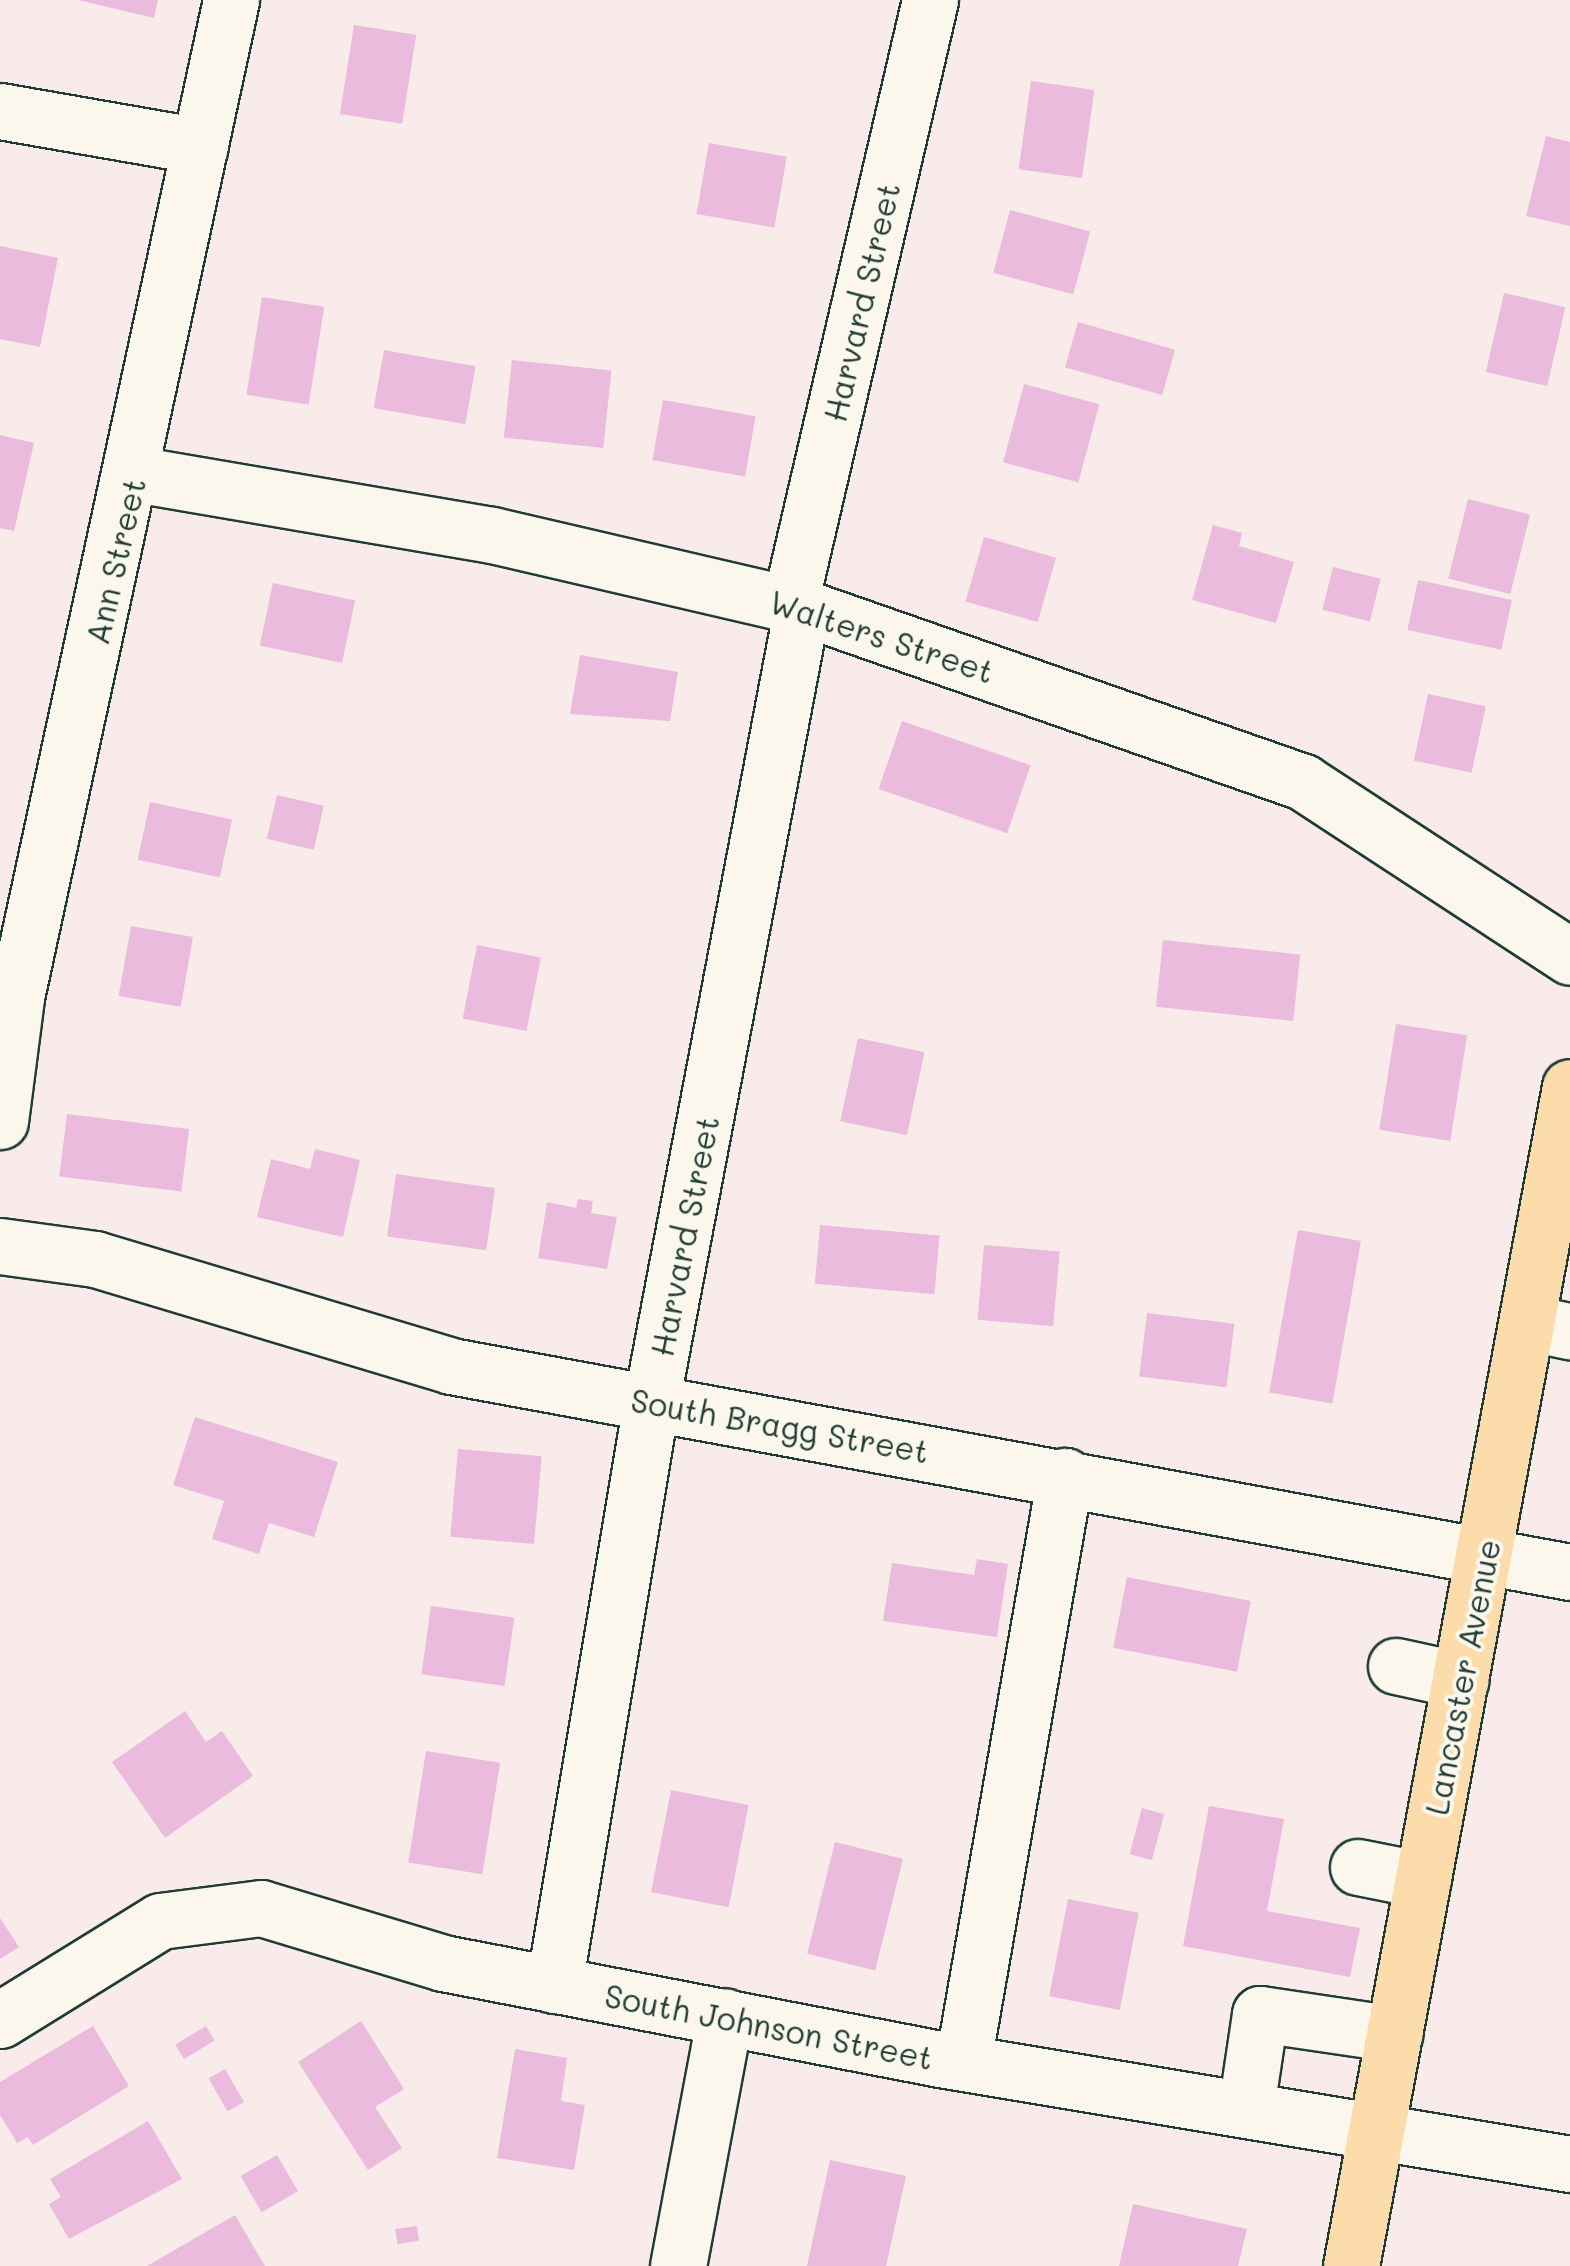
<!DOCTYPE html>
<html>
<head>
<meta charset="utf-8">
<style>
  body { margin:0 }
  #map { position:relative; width:1570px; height:2266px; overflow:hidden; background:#f8ebe9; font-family:Mali,sans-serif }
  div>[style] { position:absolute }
  .building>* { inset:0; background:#eabbdd; transform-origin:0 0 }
  .roads { filter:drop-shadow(2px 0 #1f3d34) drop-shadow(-2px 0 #1f3d34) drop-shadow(0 2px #1f3d34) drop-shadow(0 -2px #1f3d34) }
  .minor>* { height:55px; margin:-27.5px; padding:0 27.5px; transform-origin:27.5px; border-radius:27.5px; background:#fbf7ec }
  .major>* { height:55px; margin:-27.5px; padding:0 27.5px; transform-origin:27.5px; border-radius:27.5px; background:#fddcac }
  span { translate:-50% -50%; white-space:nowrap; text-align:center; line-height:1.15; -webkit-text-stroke:8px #fbf7ec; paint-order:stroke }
  .street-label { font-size:32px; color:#1f3d34 }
</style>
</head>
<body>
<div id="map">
  <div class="building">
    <i style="clip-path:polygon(78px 0,158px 0,154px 18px)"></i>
    <i style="left:354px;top:25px;width:63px;height:90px;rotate:9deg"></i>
    <i style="left:1031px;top:81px;width:64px;height:89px;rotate:8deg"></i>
    <i style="clip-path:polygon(1546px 136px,1570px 142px,1570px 226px,1526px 216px)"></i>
    <i style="left:709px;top:143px;width:79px;height:72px;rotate:10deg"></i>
    <i style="left:1010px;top:210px;width:83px;height:65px;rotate:15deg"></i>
    <i style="clip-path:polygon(0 246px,58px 258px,40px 347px,0 339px)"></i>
    <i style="left:1504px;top:293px;width:63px;height:81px;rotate:13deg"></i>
    <i style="left:262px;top:297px;width:63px;height:99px;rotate:9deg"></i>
    <i style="left:1078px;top:322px;width:101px;height:47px;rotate:16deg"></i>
    <i style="left:384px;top:350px;width:93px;height:59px;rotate:10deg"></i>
    <i style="left:512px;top:360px;width:100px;height:78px;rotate:6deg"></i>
    <i style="left:1024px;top:384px;width:78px;height:81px;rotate:15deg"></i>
    <i style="left:663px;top:400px;width:94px;height:61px;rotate:10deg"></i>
    <i style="clip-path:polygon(0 435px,34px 443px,14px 531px,0 528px)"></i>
    <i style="left:1468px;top:499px;width:64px;height:82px;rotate:14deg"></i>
    <i style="clip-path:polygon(1213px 525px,1242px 533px,1239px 546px,1294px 562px,1276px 623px,1192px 600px)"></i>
    <i style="left:984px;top:537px;width:75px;height:67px;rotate:16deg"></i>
    <i style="left:1333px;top:567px;width:49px;height:44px;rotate:14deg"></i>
    <i style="left:1418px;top:580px;width:96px;height:51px;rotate:12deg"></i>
    <i style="left:273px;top:583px;width:84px;height:64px;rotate:12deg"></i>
    <i style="clip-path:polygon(580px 655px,678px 672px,670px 721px,570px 714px)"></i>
    <i style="left:1428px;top:694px;width:59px;height:68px;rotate:12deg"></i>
    <i style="left:902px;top:721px;width:136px;height:72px;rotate:19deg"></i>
    <i style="left:277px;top:795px;width:48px;height:45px;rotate:13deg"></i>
    <i style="left:150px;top:802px;width:84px;height:59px;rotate:12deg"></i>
    <i style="left:131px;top:926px;width:63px;height:71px;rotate:10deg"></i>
    <i style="left:1163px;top:940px;width:138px;height:67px;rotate:6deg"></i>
    <i style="left:477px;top:945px;width:65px;height:75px;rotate:11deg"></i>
    <i style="left:1396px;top:1024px;width:72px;height:107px;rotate:9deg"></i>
    <i style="left:858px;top:1038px;width:68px;height:85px;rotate:12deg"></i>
    <i style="left:67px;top:1114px;width:123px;height:63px;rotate:7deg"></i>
    <i style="clip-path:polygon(315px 1149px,360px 1160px,343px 1237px,257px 1217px,271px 1159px,310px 1169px)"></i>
    <i style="left:396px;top:1174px;width:100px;height:63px;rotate:8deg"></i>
    <i style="clip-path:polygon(578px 1199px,593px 1201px,591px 1213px,617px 1217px,607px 1269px,538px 1258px,547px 1202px,576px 1208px)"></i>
    <i style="left:820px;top:1225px;width:120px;height:59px;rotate:5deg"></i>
    <i style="left:1298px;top:1230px;width:64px;height:165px;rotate:10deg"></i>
    <i style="left:984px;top:1245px;width:76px;height:75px;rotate:5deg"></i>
    <i style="left:1147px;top:1313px;width:88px;height:64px;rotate:7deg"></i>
    <i style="clip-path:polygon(195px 1417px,338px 1462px,314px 1537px,269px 1523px,259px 1554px,212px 1539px,224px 1501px,173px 1485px)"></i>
    <i style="left:458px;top:1449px;width:84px;height:88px;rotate:5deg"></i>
    <i style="clip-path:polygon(977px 1559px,1008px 1564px,997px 1637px,883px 1621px,892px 1563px,974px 1575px)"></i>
    <i style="left:1127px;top:1577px;width:126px;height:72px;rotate:11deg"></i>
    <i style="left:431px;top:1606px;width:84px;height:69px;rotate:8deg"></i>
    <i style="clip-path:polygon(185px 1711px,206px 1742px,222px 1731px,253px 1776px,165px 1838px,112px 1762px)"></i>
    <i style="left:426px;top:1751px;width:75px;height:113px;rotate:9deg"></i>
    <i style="left:671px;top:1790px;width:79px;height:104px;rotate:11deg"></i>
    <i style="clip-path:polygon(1209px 1806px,1284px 1819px,1267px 1911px,1360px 1928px,1350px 1977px,1183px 1946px)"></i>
    <i style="left:1142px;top:1808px;width:23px;height:48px;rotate:15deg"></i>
    <i style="left:835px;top:1842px;width:70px;height:115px;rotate:14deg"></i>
    <i style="left:1068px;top:1899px;width:72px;height:99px;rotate:11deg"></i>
    <i style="clip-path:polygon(0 1918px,19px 1947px,0 1959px)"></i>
    <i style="clip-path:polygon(361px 2021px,404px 2089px,375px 2107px,402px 2148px,368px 2170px,298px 2062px)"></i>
    <i style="clip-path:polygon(93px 2026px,129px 2086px,33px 2145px,28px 2137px,17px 2143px,0 2115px,0 2082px)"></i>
    <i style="left:206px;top:2026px;width:17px;height:36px;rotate:59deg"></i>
    <i style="clip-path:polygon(515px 2049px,567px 2058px,561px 2101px,585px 2105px,574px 2170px,497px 2158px)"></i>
    <i style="left:225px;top:2069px;width:38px;height:19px;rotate:60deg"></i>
    <i style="clip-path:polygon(148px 2121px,182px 2179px,69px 2239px,49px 2204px,61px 2197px,50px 2179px)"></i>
    <i style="left:277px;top:2155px;width:42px;height:42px;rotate:60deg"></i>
    <i style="clip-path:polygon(830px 2160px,906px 2176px,886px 2266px,807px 2266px)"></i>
    <i style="clip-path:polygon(1133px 2204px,1247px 2229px,1238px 2266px,1119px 2266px)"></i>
    <i style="clip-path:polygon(235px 2215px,265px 2266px,147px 2266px)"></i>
    <i style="left:417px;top:2226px;width:15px;height:22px;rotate:82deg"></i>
  </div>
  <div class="roads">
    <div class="minor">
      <i style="left:0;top:111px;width:203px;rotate:9.9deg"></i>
      <i style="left:135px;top:474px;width:362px;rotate:9.7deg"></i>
      <i style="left:492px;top:535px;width:318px;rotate:13.1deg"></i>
      <i style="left:802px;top:607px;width:531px;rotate:19.25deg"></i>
      <i style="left:1303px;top:782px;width:319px;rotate:33.2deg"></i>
      <i style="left:790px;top:603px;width:619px;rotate:-76.93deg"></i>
      <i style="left:0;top:1121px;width:125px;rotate:-82.6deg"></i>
      <i style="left:16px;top:997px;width:1020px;rotate:-77.83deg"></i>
      <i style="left:0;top:1246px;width:96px;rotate:7.8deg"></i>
      <i style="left:95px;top:1259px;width:372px;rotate:16.7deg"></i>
      <i style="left:451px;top:1366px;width:1138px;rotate:10.43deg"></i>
      <i style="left:1531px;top:1323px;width:40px;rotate:12deg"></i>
      <i style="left:1396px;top:1666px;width:66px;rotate:12.2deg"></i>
      <i style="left:1358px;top:1867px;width:66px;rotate:11.3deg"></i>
      <i style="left:554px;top:1985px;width:590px;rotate:-80.54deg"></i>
      <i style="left:651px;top:1403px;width:810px;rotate:-79.26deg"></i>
      <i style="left:0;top:2020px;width:188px;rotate:-31.7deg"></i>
      <i style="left:160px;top:1921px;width:102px;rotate:-7.3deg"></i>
      <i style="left:261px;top:1908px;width:190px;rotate:16.8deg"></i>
      <i style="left:443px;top:1963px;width:506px;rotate:10.93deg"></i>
      <i style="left:940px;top:2059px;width:639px;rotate:9.46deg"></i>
      <i style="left:963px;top:2062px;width:595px;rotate:-80.13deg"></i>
      <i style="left:1246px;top:2108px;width:95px;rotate:-81.5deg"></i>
      <i style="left:1260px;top:2014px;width:136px;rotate:8.4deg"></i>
      <i style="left:678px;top:2266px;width:254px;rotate:-79.4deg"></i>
    </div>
    <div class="major">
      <i style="left:1351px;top:2266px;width:1199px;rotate:-79.48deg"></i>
    </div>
  </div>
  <div class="street-label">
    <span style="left:861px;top:302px;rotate:-77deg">Harvard Street</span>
    <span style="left:115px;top:561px;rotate:-77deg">Ann Street</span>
    <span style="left:882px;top:636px;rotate:18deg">Walters Street</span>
    <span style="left:684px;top:1236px;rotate:-79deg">Harvard Street</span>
    <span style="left:780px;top:1425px;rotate:10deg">South Bragg Street</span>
    <span style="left:1462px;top:1677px;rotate:-79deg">Lancaster Avenue</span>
    <span style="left:769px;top:2026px;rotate:11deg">South Johnson Street</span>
  </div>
</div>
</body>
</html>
